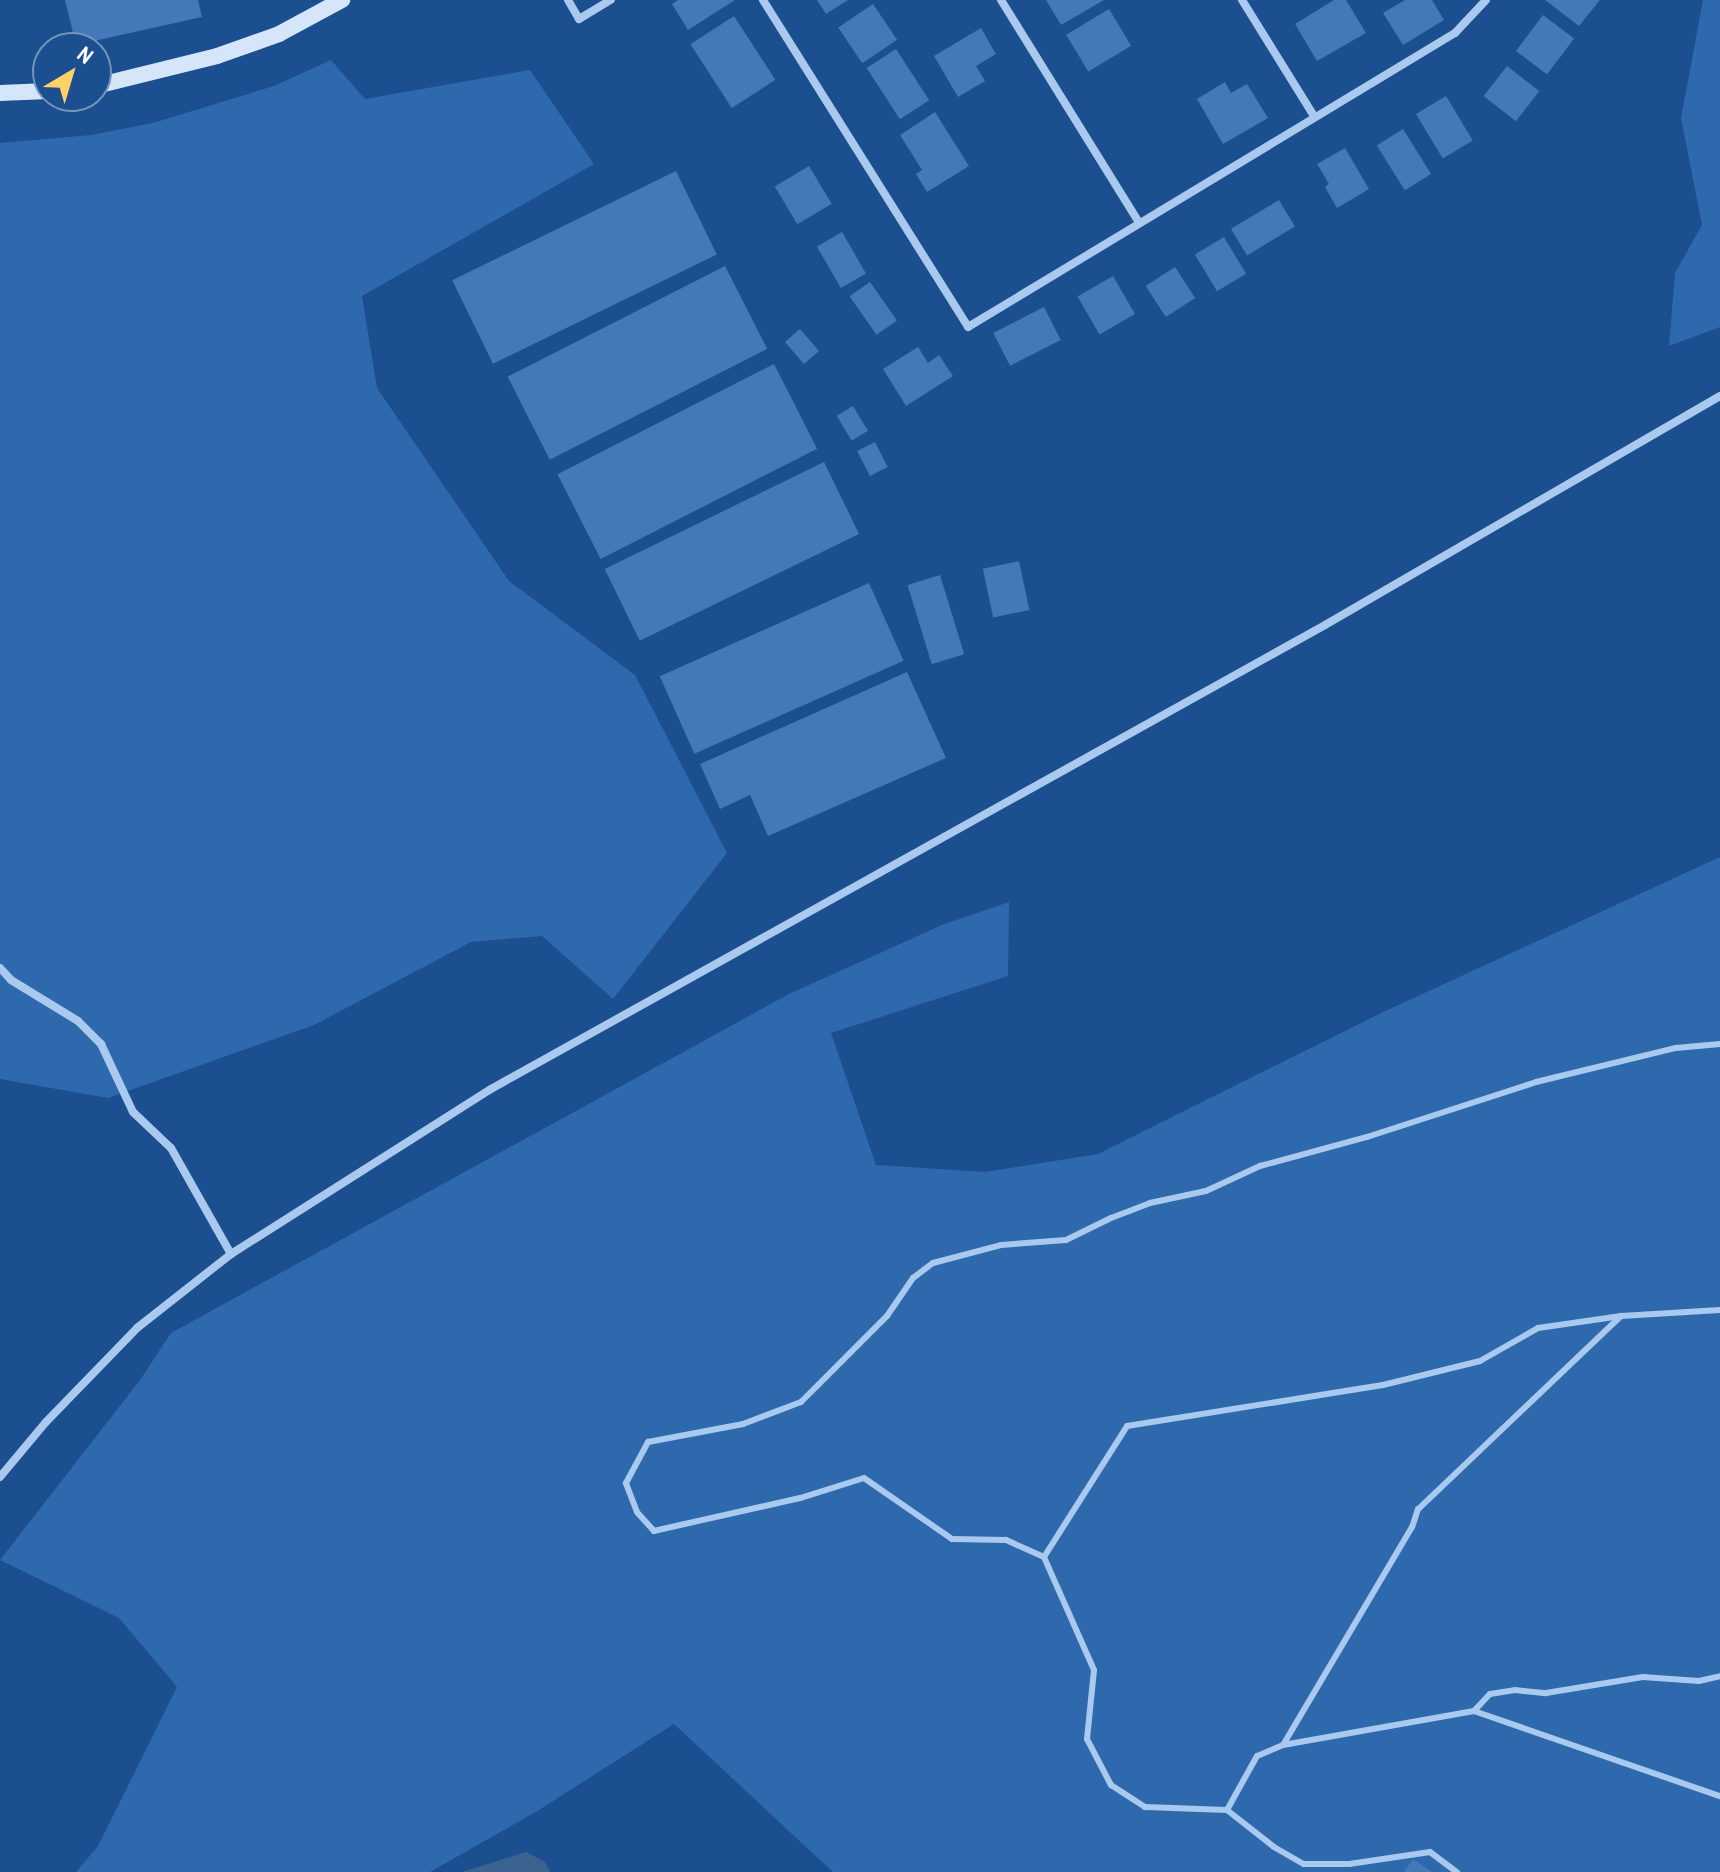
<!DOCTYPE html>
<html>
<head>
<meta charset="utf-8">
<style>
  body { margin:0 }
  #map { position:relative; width:1720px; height:1872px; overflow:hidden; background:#1b4f8f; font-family:"Archivo Narrow",sans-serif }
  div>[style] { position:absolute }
  .green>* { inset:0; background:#2e69ad }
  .water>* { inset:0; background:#3c6290 }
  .building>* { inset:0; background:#4478b7; transform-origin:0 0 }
  .lane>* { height:6px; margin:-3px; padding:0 3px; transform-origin:3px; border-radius:3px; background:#a9c9ee }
  .street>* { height:8px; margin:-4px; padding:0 4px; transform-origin:4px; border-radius:4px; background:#a9c9ee }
  .secondary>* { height:16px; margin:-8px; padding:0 8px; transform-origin:8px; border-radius:8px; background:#d6e6fa }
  span { translate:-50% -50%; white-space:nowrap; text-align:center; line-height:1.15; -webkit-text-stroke:6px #1b4f8f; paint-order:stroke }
  .north { position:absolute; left:32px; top:32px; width:80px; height:80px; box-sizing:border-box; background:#1b4f8f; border:2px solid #7695bc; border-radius:50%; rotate:38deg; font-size:22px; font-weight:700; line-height:32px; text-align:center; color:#fff }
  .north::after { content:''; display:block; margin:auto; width:28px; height:36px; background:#ffd166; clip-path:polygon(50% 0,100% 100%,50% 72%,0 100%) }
</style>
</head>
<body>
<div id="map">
  <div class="green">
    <i style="clip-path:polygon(1703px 0,1720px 0,1720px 327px,1669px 346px,1675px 273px,1702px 225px,1681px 118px)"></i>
    <i style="clip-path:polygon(331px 60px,365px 99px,530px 70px,594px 164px,362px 296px,377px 388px,509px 581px,635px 675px,727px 853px,613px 999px,542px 936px,471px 942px,314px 1025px,108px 1098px,0 1079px,0 143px,91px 135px,153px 123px,274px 86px)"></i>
    <i style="clip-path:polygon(1720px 857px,1720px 1872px,833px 1872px,674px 1724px,539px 1810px,430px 1872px,76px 1872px,98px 1846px,177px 1687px,119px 1618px,0 1560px,140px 1380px,171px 1333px,789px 994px,942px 925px,1009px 902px,1008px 976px,831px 1033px,876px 1165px,985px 1172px,1098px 1154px,1381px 1013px)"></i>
  </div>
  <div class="water">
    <i style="clip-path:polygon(526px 1852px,545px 1862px,550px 1872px,462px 1872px)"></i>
  </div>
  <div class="building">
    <i style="clip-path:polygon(65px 0,198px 0,202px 17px,76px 45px)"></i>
    <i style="clip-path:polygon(678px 0,735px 0,688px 30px,672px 4px)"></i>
    <i style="clip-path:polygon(817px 0,848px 0,826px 14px)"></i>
    <i style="clip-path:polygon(1046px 0,1104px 0,1061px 25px)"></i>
    <i style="clip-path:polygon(1334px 0,1346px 0,1366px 33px,1317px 61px,1295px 24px)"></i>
    <i style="clip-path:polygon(1405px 0,1432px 0,1444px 20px,1403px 45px,1383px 13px)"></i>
    <i style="clip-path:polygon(1545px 0,1600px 0,1579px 26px)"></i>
    <i style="left:873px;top:4px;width:43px;height:42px;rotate:56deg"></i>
    <i style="left:1109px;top:9px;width:43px;height:50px;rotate:59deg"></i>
    <i style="left:1543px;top:15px;width:39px;height:45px;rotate:37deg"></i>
    <i style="left:734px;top:16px;width:76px;height:52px;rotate:57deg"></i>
    <i style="clip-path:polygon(981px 28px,996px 54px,976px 66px,985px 81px,958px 97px,934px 56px)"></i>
    <i style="left:896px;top:49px;width:61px;height:35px;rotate:57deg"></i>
    <i style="left:1507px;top:66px;width:41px;height:38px;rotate:38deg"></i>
    <i style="clip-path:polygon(1225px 82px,1231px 93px,1247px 84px,1268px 118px,1223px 144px,1197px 99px)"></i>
    <i style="left:1446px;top:96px;width:52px;height:35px;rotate:59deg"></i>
    <i style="clip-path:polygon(935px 112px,969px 166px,927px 192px,916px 174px,922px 170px,900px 135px)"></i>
    <i style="left:1403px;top:129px;width:53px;height:31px;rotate:58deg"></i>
    <i style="clip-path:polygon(1345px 148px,1369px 189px,1337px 208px,1325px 187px,1329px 184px,1317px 164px)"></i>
    <i style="left:809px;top:166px;width:44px;height:40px;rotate:59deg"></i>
    <i style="left:676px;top:171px;width:93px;height:249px;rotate:64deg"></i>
    <i style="left:1279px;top:200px;width:31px;height:56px;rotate:59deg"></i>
    <i style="left:842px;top:232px;width:48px;height:29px;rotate:60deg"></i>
    <i style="left:1224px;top:237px;width:43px;height:34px;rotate:59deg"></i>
    <i style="left:725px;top:266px;width:93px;height:244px;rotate:63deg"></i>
    <i style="left:1175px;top:267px;width:37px;height:35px;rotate:57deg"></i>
    <i style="left:1113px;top:276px;width:44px;height:41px;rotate:60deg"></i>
    <i style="left:870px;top:282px;width:47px;height:25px;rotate:55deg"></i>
    <i style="left:1044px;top:307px;width:37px;height:57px;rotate:63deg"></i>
    <i style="left:800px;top:329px;width:29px;height:20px;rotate:49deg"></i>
    <i style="clip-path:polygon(918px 347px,928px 363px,939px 355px,953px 376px,906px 406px,883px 369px)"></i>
    <i style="left:774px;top:364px;width:95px;height:243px;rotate:63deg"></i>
    <i style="left:853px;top:406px;width:29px;height:19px;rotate:59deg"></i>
    <i style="left:875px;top:442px;width:28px;height:20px;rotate:63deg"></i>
    <i style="left:824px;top:462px;width:80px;height:244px;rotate:64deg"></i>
    <i style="left:1019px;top:561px;width:50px;height:37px;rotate:78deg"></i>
    <i style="left:940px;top:575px;width:83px;height:34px;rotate:73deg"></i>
    <i style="left:869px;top:583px;width:85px;height:229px;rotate:66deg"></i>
    <i style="clip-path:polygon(907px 672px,946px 758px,768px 836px,750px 795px,720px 809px,700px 764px)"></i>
    <i style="clip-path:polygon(1413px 1859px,1432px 1872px,1404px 1872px)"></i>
  </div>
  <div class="lane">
    <i style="left:1621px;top:1316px;width:280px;rotate:136.4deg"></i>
    <i style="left:1418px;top:1509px;width:19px;rotate:108deg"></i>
    <i style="left:1412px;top:1527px;width:253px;rotate:120.6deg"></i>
    <i style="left:1283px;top:1745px;width:194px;rotate:-10.1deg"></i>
    <i style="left:1474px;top:1711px;width:23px;rotate:-47deg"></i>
    <i style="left:1490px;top:1694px;width:25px;rotate:-9deg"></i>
    <i style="left:1515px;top:1690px;width:31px;rotate:6deg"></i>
    <i style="left:1546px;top:1693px;width:98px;rotate:-9.4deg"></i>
    <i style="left:1643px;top:1677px;width:56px;rotate:4.1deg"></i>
    <i style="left:1699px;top:1681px;width:22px;rotate:-13deg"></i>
    <i style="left:1044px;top:1557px;width:42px;rotate:-155.9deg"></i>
    <i style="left:1006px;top:1540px;width:54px;rotate:-178.9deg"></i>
    <i style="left:952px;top:1539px;width:107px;rotate:-145.3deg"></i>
    <i style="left:864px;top:1478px;width:67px;rotate:162.6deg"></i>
    <i style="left:800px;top:1498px;width:150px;rotate:167.3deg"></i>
    <i style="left:654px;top:1531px;width:25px;rotate:-132deg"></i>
    <i style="left:637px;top:1512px;width:31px;rotate:-111deg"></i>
    <i style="left:626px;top:1483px;width:47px;rotate:-61.8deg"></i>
    <i style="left:648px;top:1442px;width:97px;rotate:-10.7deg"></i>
    <i style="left:743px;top:1424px;width:62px;rotate:-20.8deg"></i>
    <i style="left:801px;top:1402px;width:122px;rotate:-45deg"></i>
    <i style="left:887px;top:1316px;width:46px;rotate:-55.6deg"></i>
    <i style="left:913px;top:1278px;width:25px;rotate:-37deg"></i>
    <i style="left:933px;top:1263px;width:70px;rotate:-14.8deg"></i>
    <i style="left:1001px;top:1245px;width:65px;rotate:-4.4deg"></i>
    <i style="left:1066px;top:1240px;width:50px;rotate:-26.1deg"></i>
    <i style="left:1111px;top:1218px;width:42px;rotate:-21deg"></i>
    <i style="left:1150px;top:1203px;width:57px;rotate:-12.1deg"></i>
    <i style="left:1206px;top:1191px;width:60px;rotate:-24.8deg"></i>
    <i style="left:1260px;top:1166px;width:111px;rotate:-15.2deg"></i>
    <i style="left:1367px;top:1137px;width:178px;rotate:-18deg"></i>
    <i style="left:1536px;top:1082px;width:144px;rotate:-13.7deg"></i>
    <i style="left:1676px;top:1048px;width:44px;rotate:-5.2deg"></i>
    <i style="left:1474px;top:1711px;width:260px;rotate:19.1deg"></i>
    <i style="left:1283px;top:1745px;width:28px;rotate:157deg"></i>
    <i style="left:1257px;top:1756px;width:62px;rotate:119.1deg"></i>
    <i style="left:1227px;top:1810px;width:82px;rotate:-177.9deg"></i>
    <i style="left:1145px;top:1807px;width:40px;rotate:-147.1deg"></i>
    <i style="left:1111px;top:1785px;width:52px;rotate:-117.6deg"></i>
    <i style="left:1087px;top:1739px;width:69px;rotate:-84.2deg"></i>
    <i style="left:1094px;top:1670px;width:124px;rotate:-113.9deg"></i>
    <i style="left:1044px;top:1557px;width:155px;rotate:-57.6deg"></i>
    <i style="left:1127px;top:1426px;width:259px;rotate:-9.1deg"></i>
    <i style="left:1383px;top:1385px;width:100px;rotate:-13.9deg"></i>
    <i style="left:1480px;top:1361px;width:67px;rotate:-29.6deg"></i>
    <i style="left:1538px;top:1328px;width:84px;rotate:-8.2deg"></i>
    <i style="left:1621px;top:1316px;width:99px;rotate:-3.5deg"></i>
    <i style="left:1227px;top:1810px;width:60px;rotate:38.2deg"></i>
    <i style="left:1274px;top:1847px;width:34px;rotate:30deg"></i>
    <i style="left:1304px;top:1864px;width:45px"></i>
    <i style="left:1349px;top:1864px;width:82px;rotate:-8.4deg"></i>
    <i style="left:1430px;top:1852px;width:34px;rotate:37deg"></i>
  </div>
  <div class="street">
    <i style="left:568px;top:0;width:22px;rotate:60deg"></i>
    <i style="left:579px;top:19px;width:37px;rotate:-31deg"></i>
    <i style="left:763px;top:0;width:386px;rotate:57.9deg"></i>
    <i style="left:968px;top:327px;width:569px;rotate:-31.12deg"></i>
    <i style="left:1455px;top:33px;width:45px;rotate:-46.8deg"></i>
    <i style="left:1001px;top:0;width:262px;rotate:58.2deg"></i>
    <i style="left:1242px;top:0;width:137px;rotate:58.2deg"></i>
    <i style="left:0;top:968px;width:16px;rotate:47deg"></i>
    <i style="left:11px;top:980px;width:79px;rotate:31.5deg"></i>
    <i style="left:78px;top:1021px;width:33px;rotate:45deg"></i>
    <i style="left:101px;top:1044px;width:75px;rotate:64.8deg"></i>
    <i style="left:133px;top:1112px;width:52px;rotate:43.5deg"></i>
    <i style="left:171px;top:1148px;width:122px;rotate:60.5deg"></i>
    <i style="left:0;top:1477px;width:72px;rotate:-50.1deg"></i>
    <i style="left:46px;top:1422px;width:131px;rotate:-45.9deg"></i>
    <i style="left:137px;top:1328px;width:120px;rotate:-38.2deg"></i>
    <i style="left:231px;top:1254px;width:308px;rotate:-32.4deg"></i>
    <i style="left:491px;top:1089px;width:954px;rotate:-29.09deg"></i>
    <i style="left:1325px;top:625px;width:457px;rotate:-30.1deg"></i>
  </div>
  <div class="secondary">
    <i style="left:96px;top:86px;width:125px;rotate:-13.9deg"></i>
    <i style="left:217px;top:56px;width:66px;rotate:-19.5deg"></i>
    <i style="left:279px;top:34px;width:72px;rotate:-28.4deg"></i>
    <i style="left:0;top:93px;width:48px;rotate:-2.4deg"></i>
  </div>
  <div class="north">N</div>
</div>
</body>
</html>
